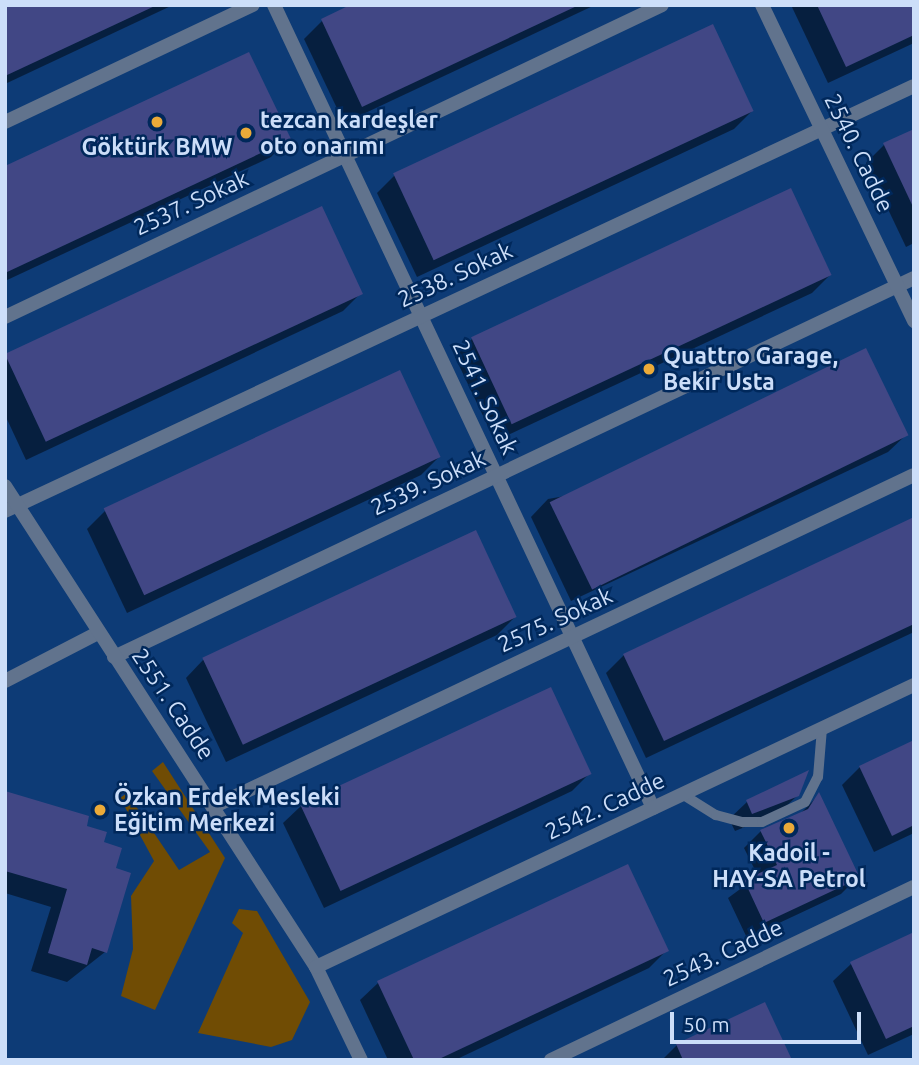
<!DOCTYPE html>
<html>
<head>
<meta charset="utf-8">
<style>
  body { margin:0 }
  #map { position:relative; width:919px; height:1065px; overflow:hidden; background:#093267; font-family:Ubuntu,sans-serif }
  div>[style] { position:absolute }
  .built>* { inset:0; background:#0d3b76; transform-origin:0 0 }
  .green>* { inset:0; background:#704c04 }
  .shadow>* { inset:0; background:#0007 }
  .building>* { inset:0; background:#414785; transform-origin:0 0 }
  .service>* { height:10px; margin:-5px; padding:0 5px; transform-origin:5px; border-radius:5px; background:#61738d }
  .minor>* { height:14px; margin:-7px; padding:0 7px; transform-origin:7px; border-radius:7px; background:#61738d }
  .tertiary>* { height:14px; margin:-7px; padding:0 7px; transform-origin:7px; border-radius:7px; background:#61738d }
  .dots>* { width:19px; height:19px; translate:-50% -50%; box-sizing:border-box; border:4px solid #00285b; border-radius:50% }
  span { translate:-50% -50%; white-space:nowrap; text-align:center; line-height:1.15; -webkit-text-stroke:5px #00285b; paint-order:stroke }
  .poi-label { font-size:23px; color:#ccdef9; font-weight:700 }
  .left { translate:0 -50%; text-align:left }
  .street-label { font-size:23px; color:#ccdef9 }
  .frame { position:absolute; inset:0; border:7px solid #ccdef9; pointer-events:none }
  .scale { position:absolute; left:670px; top:1012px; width:191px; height:32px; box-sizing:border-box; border:4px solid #ccdef9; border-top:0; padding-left:9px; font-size:21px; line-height:24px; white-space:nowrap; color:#ccdef9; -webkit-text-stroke:5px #00285b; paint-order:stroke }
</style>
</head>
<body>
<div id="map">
  <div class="built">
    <i style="left:5px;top:5px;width:909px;height:1055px"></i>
  </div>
  <div class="green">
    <i style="clip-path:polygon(163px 762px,225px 858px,155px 1010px,121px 996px,133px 949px,131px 896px,154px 861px,120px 798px,127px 793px,179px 870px,210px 852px,152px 771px)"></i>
    <i style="clip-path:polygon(239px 909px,257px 911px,310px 1002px,292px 1040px,271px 1047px,198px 1033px,243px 933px,232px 923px)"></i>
  </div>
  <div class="shadow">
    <i style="clip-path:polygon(5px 5px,173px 5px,5px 84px)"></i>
    <i style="clip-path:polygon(355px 5px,595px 5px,344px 123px,304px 39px,322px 21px)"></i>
    <i style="clip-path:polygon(791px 5px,914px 5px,914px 43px,828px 83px)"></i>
    <i style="clip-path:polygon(752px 111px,734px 129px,417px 277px,377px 193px,395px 175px)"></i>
    <i style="clip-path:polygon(914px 131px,914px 243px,906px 247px,866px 163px,884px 145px)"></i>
    <i style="clip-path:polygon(288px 139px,271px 157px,5px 281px,5px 168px)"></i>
    <i style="clip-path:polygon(321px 209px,361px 293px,343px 311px,26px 460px,5px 415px,5px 357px)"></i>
    <i style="clip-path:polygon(830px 275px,812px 293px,495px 441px,455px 357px,472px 339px)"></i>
    <i style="clip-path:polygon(399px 372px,439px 457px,421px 475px,127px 613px,87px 529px,105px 511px)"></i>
    <i style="clip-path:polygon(906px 435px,888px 452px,571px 601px,531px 517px,548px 499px)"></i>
    <i style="clip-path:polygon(914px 519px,914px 632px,646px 758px,606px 673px,624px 655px)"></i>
    <i style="clip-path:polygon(515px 617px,497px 635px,226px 762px,186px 678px,203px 660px)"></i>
    <i style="clip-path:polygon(914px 742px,914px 833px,874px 852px,842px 785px,860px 767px)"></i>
    <i style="clip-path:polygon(590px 773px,572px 791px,324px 908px,283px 823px,301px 806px)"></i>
    <i style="clip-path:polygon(5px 793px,84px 827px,114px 869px,105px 952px,67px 982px,31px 971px,51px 907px,5px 893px)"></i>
    <i style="clip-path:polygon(798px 795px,779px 813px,735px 831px,729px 819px,747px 802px)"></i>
    <i style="clip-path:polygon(819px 795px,858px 877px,841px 894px,747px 938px,728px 898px,758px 876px,744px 848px,761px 831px,800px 814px)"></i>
    <i style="clip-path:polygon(914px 949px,914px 1034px,868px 1055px,833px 981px,851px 964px)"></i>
    <i style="clip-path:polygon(667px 950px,649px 968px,455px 1060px,388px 1060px,360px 1000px,378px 983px)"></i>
    <i style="clip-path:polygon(677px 1045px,790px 1060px,662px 1060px)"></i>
  </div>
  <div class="building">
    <i style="clip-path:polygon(5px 5px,157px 5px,5px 76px)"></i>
    <i style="clip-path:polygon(350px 5px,579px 5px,362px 107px,321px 19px)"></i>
    <i style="clip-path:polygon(817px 5px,914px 5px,914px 35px,846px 67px)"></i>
    <i style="left:713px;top:24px;width:96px;height:353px;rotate:65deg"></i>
    <i style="clip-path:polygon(249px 52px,291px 139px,5px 273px,5px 166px)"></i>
    <i style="clip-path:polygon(914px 129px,914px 209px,883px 143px)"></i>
    <i style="left:791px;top:188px;width:96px;height:353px;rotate:65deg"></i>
    <i style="left:322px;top:206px;width:97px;height:350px;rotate:65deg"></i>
    <i style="left:866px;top:348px;width:97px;height:352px;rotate:64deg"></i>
    <i style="left:400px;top:370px;width:96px;height:327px;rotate:65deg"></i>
    <i style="clip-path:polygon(914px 517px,914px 624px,664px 741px,623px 654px)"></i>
    <i style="left:476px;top:530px;width:96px;height:302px;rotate:65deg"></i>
    <i style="left:551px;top:687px;width:96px;height:277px;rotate:65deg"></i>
    <i style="clip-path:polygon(914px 740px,914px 825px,892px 836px,859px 766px)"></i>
    <i style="clip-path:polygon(809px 770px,799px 796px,752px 814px,746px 800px)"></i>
    <i style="clip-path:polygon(5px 791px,89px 816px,87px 826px,107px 832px,104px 842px,122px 848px,116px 868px,131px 873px,107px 953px,92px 948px,87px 965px,48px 953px,67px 889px,5px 871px)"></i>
    <i style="clip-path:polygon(819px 792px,860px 878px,764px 923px,744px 880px,777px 865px,760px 830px,808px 809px)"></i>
    <i style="clip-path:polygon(628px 864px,669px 951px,437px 1060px,414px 1060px,377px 981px)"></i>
    <i style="clip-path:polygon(914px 932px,914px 1026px,886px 1039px,850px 962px)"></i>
    <i style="clip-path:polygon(765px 1002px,792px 1060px,683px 1060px,676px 1044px)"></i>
  </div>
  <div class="service">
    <i style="left:682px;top:794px;width:40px;rotate:32deg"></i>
    <i style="left:716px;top:815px;width:28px;rotate:15deg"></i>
    <i style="left:743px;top:822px;width:19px"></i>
    <i style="left:762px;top:822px;width:47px;rotate:-24.9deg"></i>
    <i style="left:805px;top:802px;width:28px;rotate:-63deg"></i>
    <i style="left:818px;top:777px;width:49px;rotate:-85.3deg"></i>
  </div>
  <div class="minor">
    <i style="left:274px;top:5px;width:888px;rotate:64.73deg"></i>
    <i style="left:5px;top:122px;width:274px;rotate:-25.3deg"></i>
    <i style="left:5px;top:317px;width:727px;rotate:-25.4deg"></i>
    <i style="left:5px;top:511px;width:1003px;rotate:-25.06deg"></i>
    <i style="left:114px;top:657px;width:885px;rotate:-25.35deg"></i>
    <i style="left:5px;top:681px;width:105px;rotate:-27.3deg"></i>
    <i style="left:215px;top:806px;width:773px;rotate:-25.34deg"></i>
  </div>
  <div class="tertiary">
    <i style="left:762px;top:5px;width:351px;rotate:64.3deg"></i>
    <i style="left:5px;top:486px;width:573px;rotate:57.11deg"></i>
    <i style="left:316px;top:967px;width:103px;rotate:64.2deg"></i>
    <i style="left:316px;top:967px;width:661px;rotate:-25.25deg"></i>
    <i style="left:551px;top:1060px;width:402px;rotate:-25.5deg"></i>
  </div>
  <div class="dots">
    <i style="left:157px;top:122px;background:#ebaa39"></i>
    <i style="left:246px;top:133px;background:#ebaa39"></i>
    <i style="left:649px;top:369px;background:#ebaa39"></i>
    <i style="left:100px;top:810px;background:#ebaa39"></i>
    <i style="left:789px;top:828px;background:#ebaa39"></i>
  </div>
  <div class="poi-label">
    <span class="left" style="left:260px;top:133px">tezcan kardeşler<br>oto onarımı</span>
    <span style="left:157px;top:147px">Göktürk BMW</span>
    <span class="left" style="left:663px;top:369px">Quattro Garage,<br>Bekir Usta</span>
    <span class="left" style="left:114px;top:810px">Özkan Erdek Mesleki<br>Eğitim Merkezi</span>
    <span style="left:789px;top:866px">Kadoil -<br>HAY-SA Petrol</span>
  </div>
  <div class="street-label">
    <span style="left:859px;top:153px;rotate:64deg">2540. Cadde</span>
    <span style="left:191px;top:203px;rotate:-25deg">2537. Sokak</span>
    <span style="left:455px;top:275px;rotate:-25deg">2538. Sokak</span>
    <span style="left:485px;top:397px;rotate:65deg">2541. Sokak</span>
    <span style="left:428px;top:483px;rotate:-25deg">2539. Sokak</span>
    <span style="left:555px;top:620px;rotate:-25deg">2575. Sokak</span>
    <span style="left:173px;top:704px;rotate:56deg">2551. Cadde</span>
    <span style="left:605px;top:806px;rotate:-25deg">2542. Cadde</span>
    <span style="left:723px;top:953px;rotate:-25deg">2543. Cadde</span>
  </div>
  <div class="frame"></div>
  <div class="scale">50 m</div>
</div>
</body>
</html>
